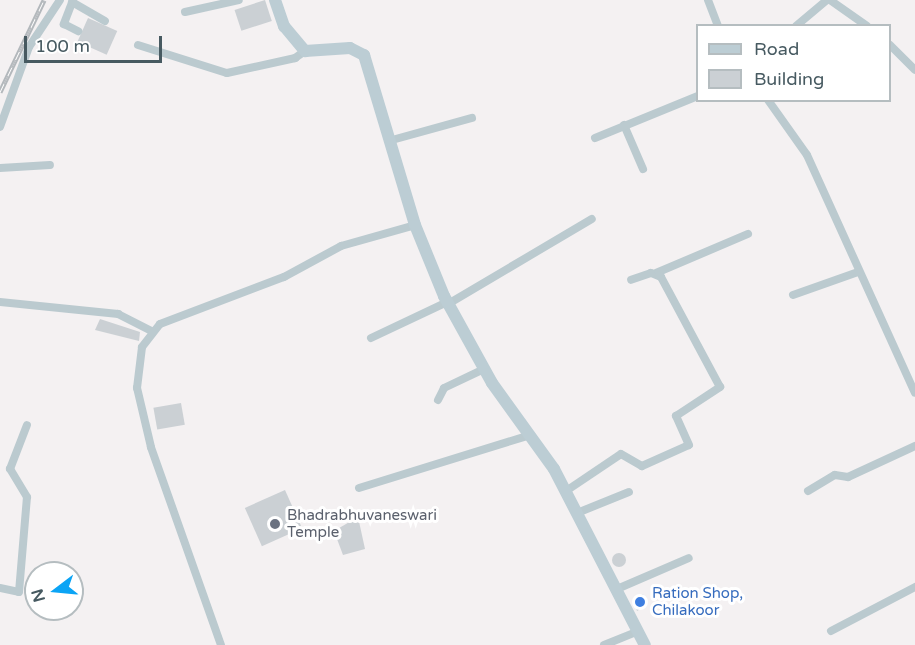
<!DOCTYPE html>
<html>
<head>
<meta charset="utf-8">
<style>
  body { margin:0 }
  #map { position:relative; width:915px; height:645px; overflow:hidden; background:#f4f1f2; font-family:"Varela Round",sans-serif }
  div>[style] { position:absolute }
  .building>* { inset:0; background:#cbd0d4; transform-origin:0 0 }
  .round { border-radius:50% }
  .street>* { height:8px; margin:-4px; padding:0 4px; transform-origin:4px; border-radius:4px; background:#bbcacf }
  .secondary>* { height:12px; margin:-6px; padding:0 6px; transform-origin:6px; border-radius:6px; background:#bccdd4 }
  .rail>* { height:5px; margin-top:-2.5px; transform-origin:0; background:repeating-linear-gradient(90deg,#fff 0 9px,#b3b8bc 0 18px); box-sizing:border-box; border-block:2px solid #b3b8bc }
  .dots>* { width:16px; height:16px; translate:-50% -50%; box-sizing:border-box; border:3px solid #fff; border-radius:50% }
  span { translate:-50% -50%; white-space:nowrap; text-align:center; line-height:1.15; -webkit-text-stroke:6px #fff; paint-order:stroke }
  .worship-label { font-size:15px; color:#5b616d }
  .left { translate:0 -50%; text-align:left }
  .shop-label { font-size:15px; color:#366cbe }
  .legend { position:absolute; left:696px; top:24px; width:195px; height:78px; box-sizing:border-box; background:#fff; border:2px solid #b5bdc0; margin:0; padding:8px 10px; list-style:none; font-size:18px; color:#475a61 }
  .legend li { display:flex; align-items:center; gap:12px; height:30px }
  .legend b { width:30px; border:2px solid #b5bdc0 }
  .north { position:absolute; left:24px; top:561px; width:60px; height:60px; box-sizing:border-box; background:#fff; border:2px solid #b5bdc0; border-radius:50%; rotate:254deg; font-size:16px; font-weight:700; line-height:24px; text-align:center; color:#475a61 }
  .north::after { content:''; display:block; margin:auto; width:21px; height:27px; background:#0ba4f5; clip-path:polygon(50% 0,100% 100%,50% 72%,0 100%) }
  .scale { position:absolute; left:24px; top:36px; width:138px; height:27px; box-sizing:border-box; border:3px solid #475a61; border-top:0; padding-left:8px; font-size:18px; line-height:21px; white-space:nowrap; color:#475a61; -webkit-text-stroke:4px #fff; paint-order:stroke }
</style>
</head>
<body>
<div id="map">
  <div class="building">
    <i style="left:265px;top:0;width:22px;height:32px;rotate:72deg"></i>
    <i style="left:88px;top:18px;width:32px;height:26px;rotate:24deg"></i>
    <i style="clip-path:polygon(100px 319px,140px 332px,139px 341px,95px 330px)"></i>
    <i style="left:181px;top:403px;width:22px;height:28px;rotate:80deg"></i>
    <i style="left:285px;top:490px;width:42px;height:44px;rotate:66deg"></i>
    <i style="clip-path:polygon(358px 517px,365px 549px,343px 555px,334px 531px)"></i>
    <i class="round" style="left:612px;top:553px;width:14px;height:14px"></i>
    <i style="clip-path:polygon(643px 594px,647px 605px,637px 611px,633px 599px)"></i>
  </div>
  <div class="street">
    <i style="left:73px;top:0;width:26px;rotate:111deg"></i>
    <i style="left:64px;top:24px;width:16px;rotate:27deg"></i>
    <i style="left:708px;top:0;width:28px;rotate:69deg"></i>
    <i style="left:830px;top:0;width:45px;rotate:35.1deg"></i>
    <i style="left:72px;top:2px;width:38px;rotate:30deg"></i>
    <i style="left:185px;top:12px;width:55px;rotate:-12.5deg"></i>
    <i style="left:796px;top:26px;width:40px;rotate:-40deg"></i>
    <i style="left:138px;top:45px;width:93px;rotate:17.5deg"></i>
    <i style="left:227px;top:73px;width:70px;rotate:-12.4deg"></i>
    <i style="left:295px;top:58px;width:12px;rotate:-35deg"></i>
    <i style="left:890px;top:45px;width:35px;rotate:45deg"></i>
    <i style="left:768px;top:100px;width:67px;rotate:54.7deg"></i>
    <i style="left:807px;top:155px;width:261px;rotate:65.6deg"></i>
    <i style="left:624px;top:125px;width:48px;rotate:66.6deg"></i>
    <i style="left:0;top:127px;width:85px;rotate:-70.1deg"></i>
    <i style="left:29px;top:47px;width:56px;rotate:-56.6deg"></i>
    <i style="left:595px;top:138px;width:111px;rotate:-22.2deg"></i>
    <i style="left:392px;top:140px;width:83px;rotate:-15.4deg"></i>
    <i style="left:0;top:168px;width:50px;rotate:-3.4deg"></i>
    <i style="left:656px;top:273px;width:100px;rotate:-23deg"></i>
    <i style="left:793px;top:295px;width:69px;rotate:-19.5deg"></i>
    <i style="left:0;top:302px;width:119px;rotate:5.8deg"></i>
    <i style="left:118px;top:314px;width:37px;rotate:27deg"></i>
    <i style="left:448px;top:304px;width:167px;rotate:-30.6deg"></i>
    <i style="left:371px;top:338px;width:84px;rotate:-25.3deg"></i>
    <i style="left:438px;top:400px;width:13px;rotate:-63deg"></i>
    <i style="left:444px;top:388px;width:44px;rotate:-25.4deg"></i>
    <i style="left:359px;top:488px;width:179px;rotate:-17.2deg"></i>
    <i style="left:566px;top:491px;width:66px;rotate:-33.9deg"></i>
    <i style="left:621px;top:454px;width:24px;rotate:30deg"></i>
    <i style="left:642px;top:466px;width:51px;rotate:-24.1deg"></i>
    <i style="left:689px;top:445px;width:32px;rotate:-114deg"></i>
    <i style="left:676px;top:416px;width:53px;rotate:-33.4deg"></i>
    <i style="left:720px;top:387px;width:125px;rotate:-118.2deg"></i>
    <i style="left:661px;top:277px;width:11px;rotate:-158deg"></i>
    <i style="left:651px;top:273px;width:21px;rotate:161deg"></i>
    <i style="left:808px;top:491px;width:31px;rotate:-31deg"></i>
    <i style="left:835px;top:475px;width:13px;rotate:9deg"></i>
    <i style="left:848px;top:477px;width:74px;rotate:-24.8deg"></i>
    <i style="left:577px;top:513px;width:56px;rotate:-22deg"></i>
    <i style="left:0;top:588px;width:19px;rotate:12deg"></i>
    <i style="left:19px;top:592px;width:95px;rotate:-85.2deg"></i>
    <i style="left:27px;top:497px;width:33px;rotate:-121deg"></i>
    <i style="left:10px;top:469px;width:47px;rotate:-68.9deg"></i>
    <i style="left:617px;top:589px;width:78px;rotate:-23.3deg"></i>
    <i style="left:831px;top:631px;width:95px;rotate:-27.6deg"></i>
    <i style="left:221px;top:645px;width:210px;rotate:-109.5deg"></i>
    <i style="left:151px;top:447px;width:61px;rotate:-103.3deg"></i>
    <i style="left:137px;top:388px;width:41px;rotate:-83deg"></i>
    <i style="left:142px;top:347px;width:29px;rotate:-52deg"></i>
    <i style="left:160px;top:324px;width:133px;rotate:-20.8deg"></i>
    <i style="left:284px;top:277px;width:65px;rotate:-28.5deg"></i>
    <i style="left:341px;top:246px;width:77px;rotate:-15.8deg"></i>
    <i style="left:604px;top:645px;width:37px;rotate:-22deg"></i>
  </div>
  <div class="secondary">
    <i style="left:275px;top:0;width:28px;rotate:71deg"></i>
    <i style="left:284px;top:26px;width:33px;rotate:50deg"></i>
    <i style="left:305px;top:51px;width:45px;rotate:-3.8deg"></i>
    <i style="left:350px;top:48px;width:16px;rotate:27deg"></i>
    <i style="left:364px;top:55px;width:177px;rotate:73.3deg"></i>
    <i style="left:415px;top:225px;width:77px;rotate:67.8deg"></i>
    <i style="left:444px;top:296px;width:99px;rotate:61.1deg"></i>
    <i style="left:492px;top:383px;width:106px;rotate:54.2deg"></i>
    <i style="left:554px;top:469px;width:198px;rotate:62.7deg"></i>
  </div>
  <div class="rail">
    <i style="left:0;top:92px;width:102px;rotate:-64.4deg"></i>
  </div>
  <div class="dots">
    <i style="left:275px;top:524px;background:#6b7280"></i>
    <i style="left:640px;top:602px;background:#3f7fe0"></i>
  </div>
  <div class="worship-label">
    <span class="left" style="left:287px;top:524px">Bhadrabhuvaneswari<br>Temple</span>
  </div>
  <div class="shop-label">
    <span class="left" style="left:652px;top:602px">Ration Shop,<br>Chilakoor</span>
  </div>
  <ul class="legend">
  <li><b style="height:8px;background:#bccdd4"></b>Road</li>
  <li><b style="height:16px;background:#cbd0d4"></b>Building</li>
  </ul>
  <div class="north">N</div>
  <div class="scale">100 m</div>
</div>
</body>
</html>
